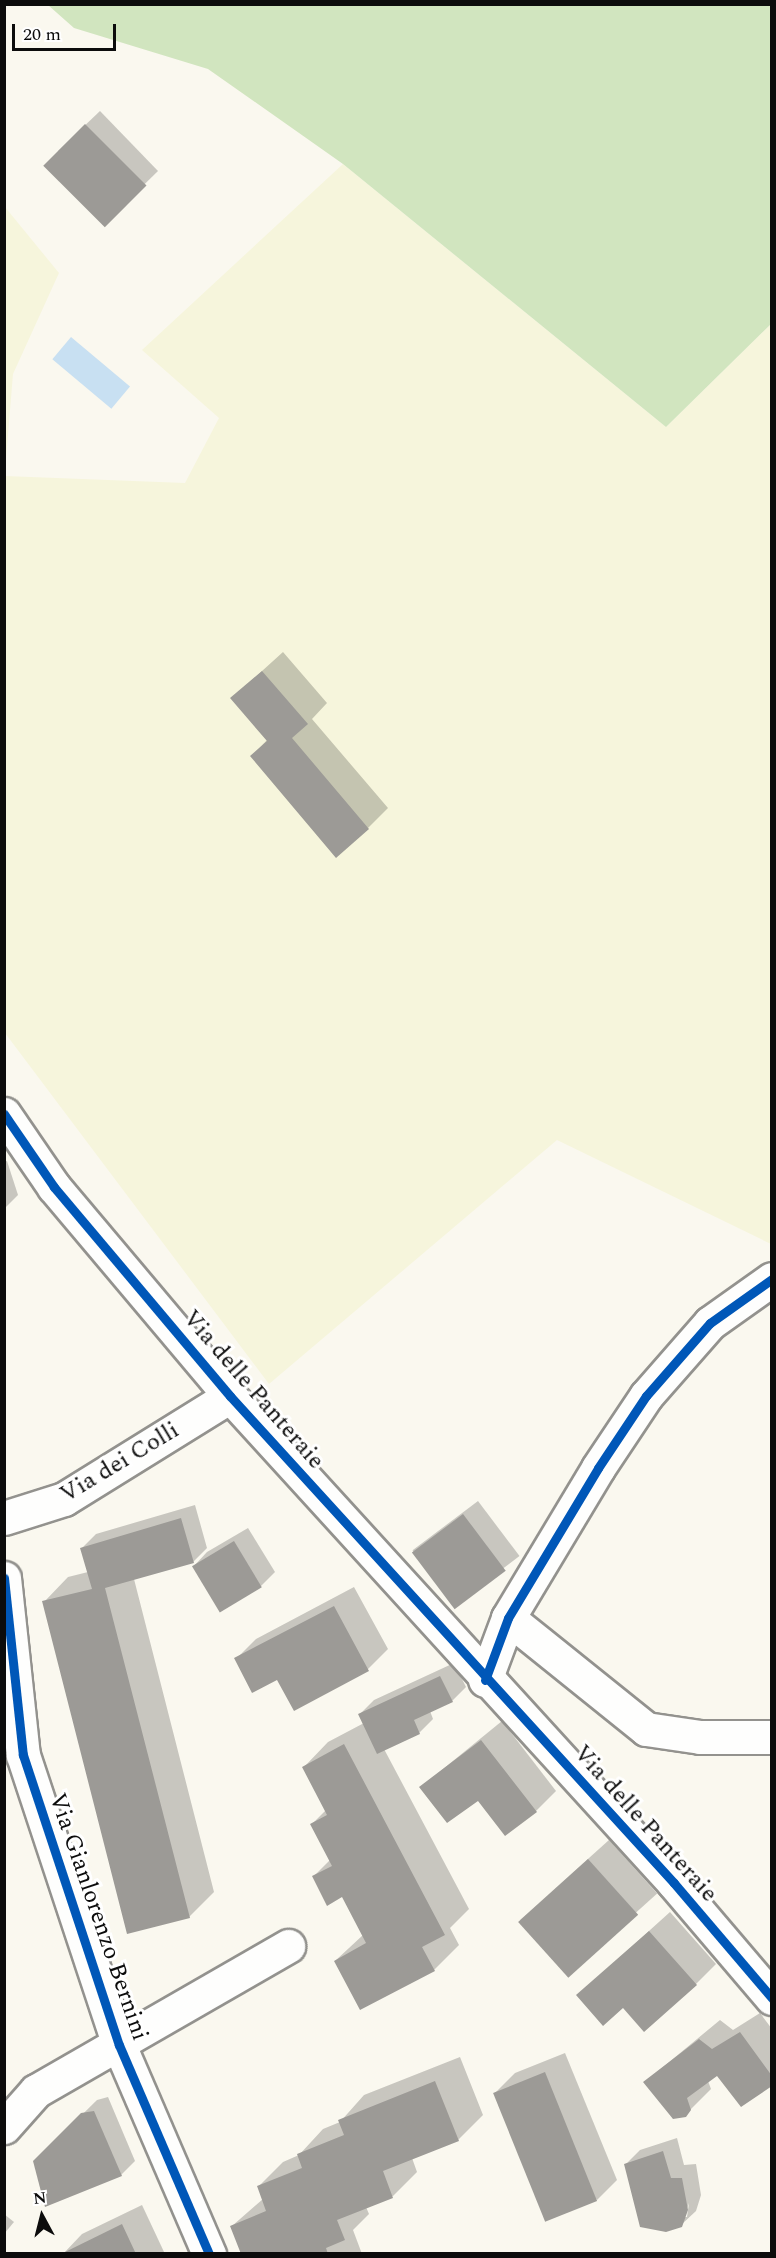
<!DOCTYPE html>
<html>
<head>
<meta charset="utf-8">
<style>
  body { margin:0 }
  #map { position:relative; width:776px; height:2258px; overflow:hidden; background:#faf8ef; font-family:Spectral,serif }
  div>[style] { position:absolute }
  .farmland>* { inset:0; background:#f6f5dc }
  .forest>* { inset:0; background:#d1e5bf }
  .water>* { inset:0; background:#c8e0f2; transform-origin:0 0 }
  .shadow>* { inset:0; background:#0003; transform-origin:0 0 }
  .building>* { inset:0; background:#9c9a96; transform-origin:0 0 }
  .roads { filter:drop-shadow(2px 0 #93928e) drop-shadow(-2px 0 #93928e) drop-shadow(0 2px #93928e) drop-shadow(0 -2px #93928e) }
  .street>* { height:33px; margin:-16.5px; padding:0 16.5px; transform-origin:16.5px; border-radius:16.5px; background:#fefefd }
  .cycleway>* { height:9px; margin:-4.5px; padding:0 4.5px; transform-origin:4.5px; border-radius:4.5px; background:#0057b8 }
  span { translate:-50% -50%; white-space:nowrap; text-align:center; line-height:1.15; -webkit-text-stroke:6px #fff; paint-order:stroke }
  .street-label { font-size:24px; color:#0c0c0c }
  .frame { position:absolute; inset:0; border:6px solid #0c0c0c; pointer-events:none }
  .north { position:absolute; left:12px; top:2186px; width:60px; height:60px; -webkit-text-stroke:4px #fff; paint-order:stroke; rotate:353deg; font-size:16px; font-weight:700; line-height:24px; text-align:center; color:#0c0c0c }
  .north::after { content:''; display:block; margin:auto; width:21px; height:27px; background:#0c0c0c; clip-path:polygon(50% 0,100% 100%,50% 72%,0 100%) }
  .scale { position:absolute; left:12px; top:24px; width:104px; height:27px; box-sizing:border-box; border:3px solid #0c0c0c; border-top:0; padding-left:8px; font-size:18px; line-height:21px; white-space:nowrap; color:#0c0c0c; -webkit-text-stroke:4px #fff; paint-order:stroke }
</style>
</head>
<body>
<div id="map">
  <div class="farmland">
    <i style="clip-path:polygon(343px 164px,666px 427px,771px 324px,771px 1244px,557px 1140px,269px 1384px,5px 1033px,5px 476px,185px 483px,219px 418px,142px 350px)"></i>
    <i style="clip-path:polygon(5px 207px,59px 273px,13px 374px,5px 471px)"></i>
  </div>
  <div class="forest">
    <i style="clip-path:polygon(48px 5px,771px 5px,771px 324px,666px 427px,343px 164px,208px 69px,74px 28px)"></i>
  </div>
  <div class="water">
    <i style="left:71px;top:337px;width:77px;height:29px;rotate:40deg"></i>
  </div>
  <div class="shadow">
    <i style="clip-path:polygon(100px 111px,158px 171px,103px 225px,58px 151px)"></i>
    <i style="clip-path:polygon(283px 652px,327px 703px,312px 719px,388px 808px,368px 828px,252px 756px,267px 740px,232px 698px)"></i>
    <i style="clip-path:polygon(7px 1161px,18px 1195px,4px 1209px,4px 1162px)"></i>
    <i style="left:478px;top:1501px;width:69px;height:82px;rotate:53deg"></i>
    <i style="clip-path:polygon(195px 1505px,207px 1548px,193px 1562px,134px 1579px,214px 1892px,189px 1917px,44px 1602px,68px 1577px,88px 1572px,82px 1548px,96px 1534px)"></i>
    <i style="clip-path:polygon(248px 1528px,275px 1572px,261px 1586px,194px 1566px,207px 1552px)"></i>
    <i style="clip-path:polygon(354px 1587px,388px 1649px,368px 1669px,294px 1709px,278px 1678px,236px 1659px,256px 1639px)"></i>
    <i style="clip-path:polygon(454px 1663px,466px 1687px,452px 1701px,430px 1711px,433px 1719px,419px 1733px,384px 1749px,469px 1909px,450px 1928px,459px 1945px,434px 1970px,335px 1961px,363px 1935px,343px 1895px,313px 1877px,330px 1860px,312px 1824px,326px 1810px,304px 1767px,328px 1742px,364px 1723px,360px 1714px,374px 1700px)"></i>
    <i style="clip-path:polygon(502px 1721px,556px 1791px,536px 1811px,421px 1787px)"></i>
    <i style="left:609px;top:1840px;width:72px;height:120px;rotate:48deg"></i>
    <i style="clip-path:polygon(670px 1912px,716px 1964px,696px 1984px,644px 2029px,623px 2006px,578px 1995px)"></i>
    <i style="clip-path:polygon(760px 2013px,772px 2029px,772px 2084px,718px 2074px,708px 2081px,711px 2089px,685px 2115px,645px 2082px,720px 2020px,733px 2030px)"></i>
    <i style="clip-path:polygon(565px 2053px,617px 2180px,597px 2200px,495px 2093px,515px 2073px)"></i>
    <i style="clip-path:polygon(460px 2057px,483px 2115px,458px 2140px,412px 2158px,417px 2172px,393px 2196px,366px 2207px,369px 2214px,353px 2230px,362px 2254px,243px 2254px,232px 2226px,263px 2199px,258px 2187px,283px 2162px,299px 2155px,323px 2129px,340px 2122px,364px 2095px)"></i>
    <i style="clip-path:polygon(108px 2097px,135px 2161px,121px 2175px,34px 2162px,97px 2100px)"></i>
    <i style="clip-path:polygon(evenodd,677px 2138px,684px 2165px,696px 2164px,701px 2195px,696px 2211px,681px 2225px,626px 2164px,640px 2150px,677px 2138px,689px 2203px,687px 2217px,684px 2217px,689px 2203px)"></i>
    <i style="clip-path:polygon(142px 2205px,165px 2254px,63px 2254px,82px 2234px)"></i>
    <i style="clip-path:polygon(4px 2214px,14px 2222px,4px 2234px)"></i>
  </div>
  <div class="building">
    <i style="left:85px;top:124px;width:87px;height:59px;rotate:45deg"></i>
    <i style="clip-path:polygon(262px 671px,308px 724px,292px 738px,369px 829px,336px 858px,250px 756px,267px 741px,230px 698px)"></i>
    <i style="left:463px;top:1514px;width:71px;height:64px;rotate:53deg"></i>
    <i style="clip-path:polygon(181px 1518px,194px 1563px,105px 1588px,190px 1918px,127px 1934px,42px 1601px,92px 1589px,80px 1548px)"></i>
    <i style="left:234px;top:1541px;width:54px;height:49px;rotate:59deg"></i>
    <i style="clip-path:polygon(334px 1606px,369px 1671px,294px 1711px,277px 1680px,252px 1693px,234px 1658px)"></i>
    <i style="clip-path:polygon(440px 1676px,453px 1702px,414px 1720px,420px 1734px,377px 1754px,358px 1714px)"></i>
    <i style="clip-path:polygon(481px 1740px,537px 1812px,505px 1836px,478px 1801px,447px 1823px,419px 1787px)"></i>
    <i style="clip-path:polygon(344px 1744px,445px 1935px,422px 1947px,435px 1971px,360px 2010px,334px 1961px,366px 1943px,342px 1897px,327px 1906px,312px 1876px,332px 1866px,310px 1824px,327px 1815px,302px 1767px)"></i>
    <i style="left:588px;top:1859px;width:75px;height:94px;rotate:48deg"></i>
    <i style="clip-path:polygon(649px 1931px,697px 1985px,644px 2032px,623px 2008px,603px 2026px,576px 1995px)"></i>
    <i style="clip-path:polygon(740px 2032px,772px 2076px,772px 2086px,741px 2107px,717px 2076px,687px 2098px,691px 2110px,686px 2117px,673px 2119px,643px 2082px,699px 2039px,712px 2049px)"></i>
    <i style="left:545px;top:2072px;width:139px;height:56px;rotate:68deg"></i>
    <i style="clip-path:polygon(435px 2081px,459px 2141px,383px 2171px,393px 2198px,337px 2220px,345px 2240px,326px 2248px,328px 2254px,241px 2254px,230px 2226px,266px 2211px,257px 2186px,302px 2168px,297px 2154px,344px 2135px,338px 2120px)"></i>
    <i style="clip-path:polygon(94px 2111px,122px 2176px,45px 2207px,33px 2161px,81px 2113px)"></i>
    <i style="clip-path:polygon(663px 2151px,671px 2178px,682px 2178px,688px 2210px,682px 2227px,666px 2232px,640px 2227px,624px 2164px)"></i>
    <i style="clip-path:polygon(122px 2224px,136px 2254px,61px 2254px)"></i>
  </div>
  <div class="roads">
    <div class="street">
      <i style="left:4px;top:1114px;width:88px;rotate:55.6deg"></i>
      <i style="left:54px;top:1187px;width:273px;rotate:49.9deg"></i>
      <i style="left:230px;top:1396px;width:659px;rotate:47.64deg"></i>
      <i style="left:674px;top:1883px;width:151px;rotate:49.6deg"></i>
      <i style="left:4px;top:1518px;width:63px;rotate:-17.6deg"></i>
      <i style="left:64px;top:1499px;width:195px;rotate:-31.8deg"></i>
      <i style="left:4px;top:1578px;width:178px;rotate:83.9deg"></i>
      <i style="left:23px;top:1755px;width:305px;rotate:71.7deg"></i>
      <i style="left:119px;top:2045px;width:228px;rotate:66.7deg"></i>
      <i style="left:508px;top:1618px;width:177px;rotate:38.8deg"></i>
      <i style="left:646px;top:1729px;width:55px;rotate:8.4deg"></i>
      <i style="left:700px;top:1737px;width:72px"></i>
      <i style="left:485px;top:1680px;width:66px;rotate:-69.6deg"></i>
      <i style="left:508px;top:1618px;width:175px;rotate:-59deg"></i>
      <i style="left:598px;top:1468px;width:87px;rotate:-56.3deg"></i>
      <i style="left:646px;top:1396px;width:97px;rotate:-48.8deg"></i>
      <i style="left:710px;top:1323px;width:76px;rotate:-35.4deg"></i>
      <i style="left:4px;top:2127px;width:48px;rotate:-48.4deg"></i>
      <i style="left:36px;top:2091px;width:291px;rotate:-29.9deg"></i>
    </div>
  </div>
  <div class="cycleway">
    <i style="left:4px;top:1114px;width:88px;rotate:55.6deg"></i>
    <i style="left:54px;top:1187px;width:273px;rotate:49.9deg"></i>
    <i style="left:230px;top:1396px;width:659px;rotate:47.64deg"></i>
    <i style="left:674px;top:1883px;width:151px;rotate:49.6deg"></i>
    <i style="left:4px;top:1578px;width:178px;rotate:83.9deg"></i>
    <i style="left:23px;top:1755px;width:305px;rotate:71.7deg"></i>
    <i style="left:119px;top:2045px;width:228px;rotate:66.7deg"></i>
    <i style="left:485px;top:1680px;width:66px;rotate:-69.6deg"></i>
    <i style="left:508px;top:1618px;width:175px;rotate:-59deg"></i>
    <i style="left:598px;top:1468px;width:87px;rotate:-56.3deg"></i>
    <i style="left:646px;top:1396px;width:97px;rotate:-48.8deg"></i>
    <i style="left:710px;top:1323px;width:76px;rotate:-35.4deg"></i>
  </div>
  <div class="street-label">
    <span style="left:253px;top:1390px;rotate:49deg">Via delle Panteraie</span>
    <span style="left:120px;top:1463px;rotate:-31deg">Via dei Colli</span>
    <span style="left:645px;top:1824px;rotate:48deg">Via delle Panteraie</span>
    <span style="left:98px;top:1917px;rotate:71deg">Via Gianlorenzo Bernini</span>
  </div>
  <div class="frame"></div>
  <div class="north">N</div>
  <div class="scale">20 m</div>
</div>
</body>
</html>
